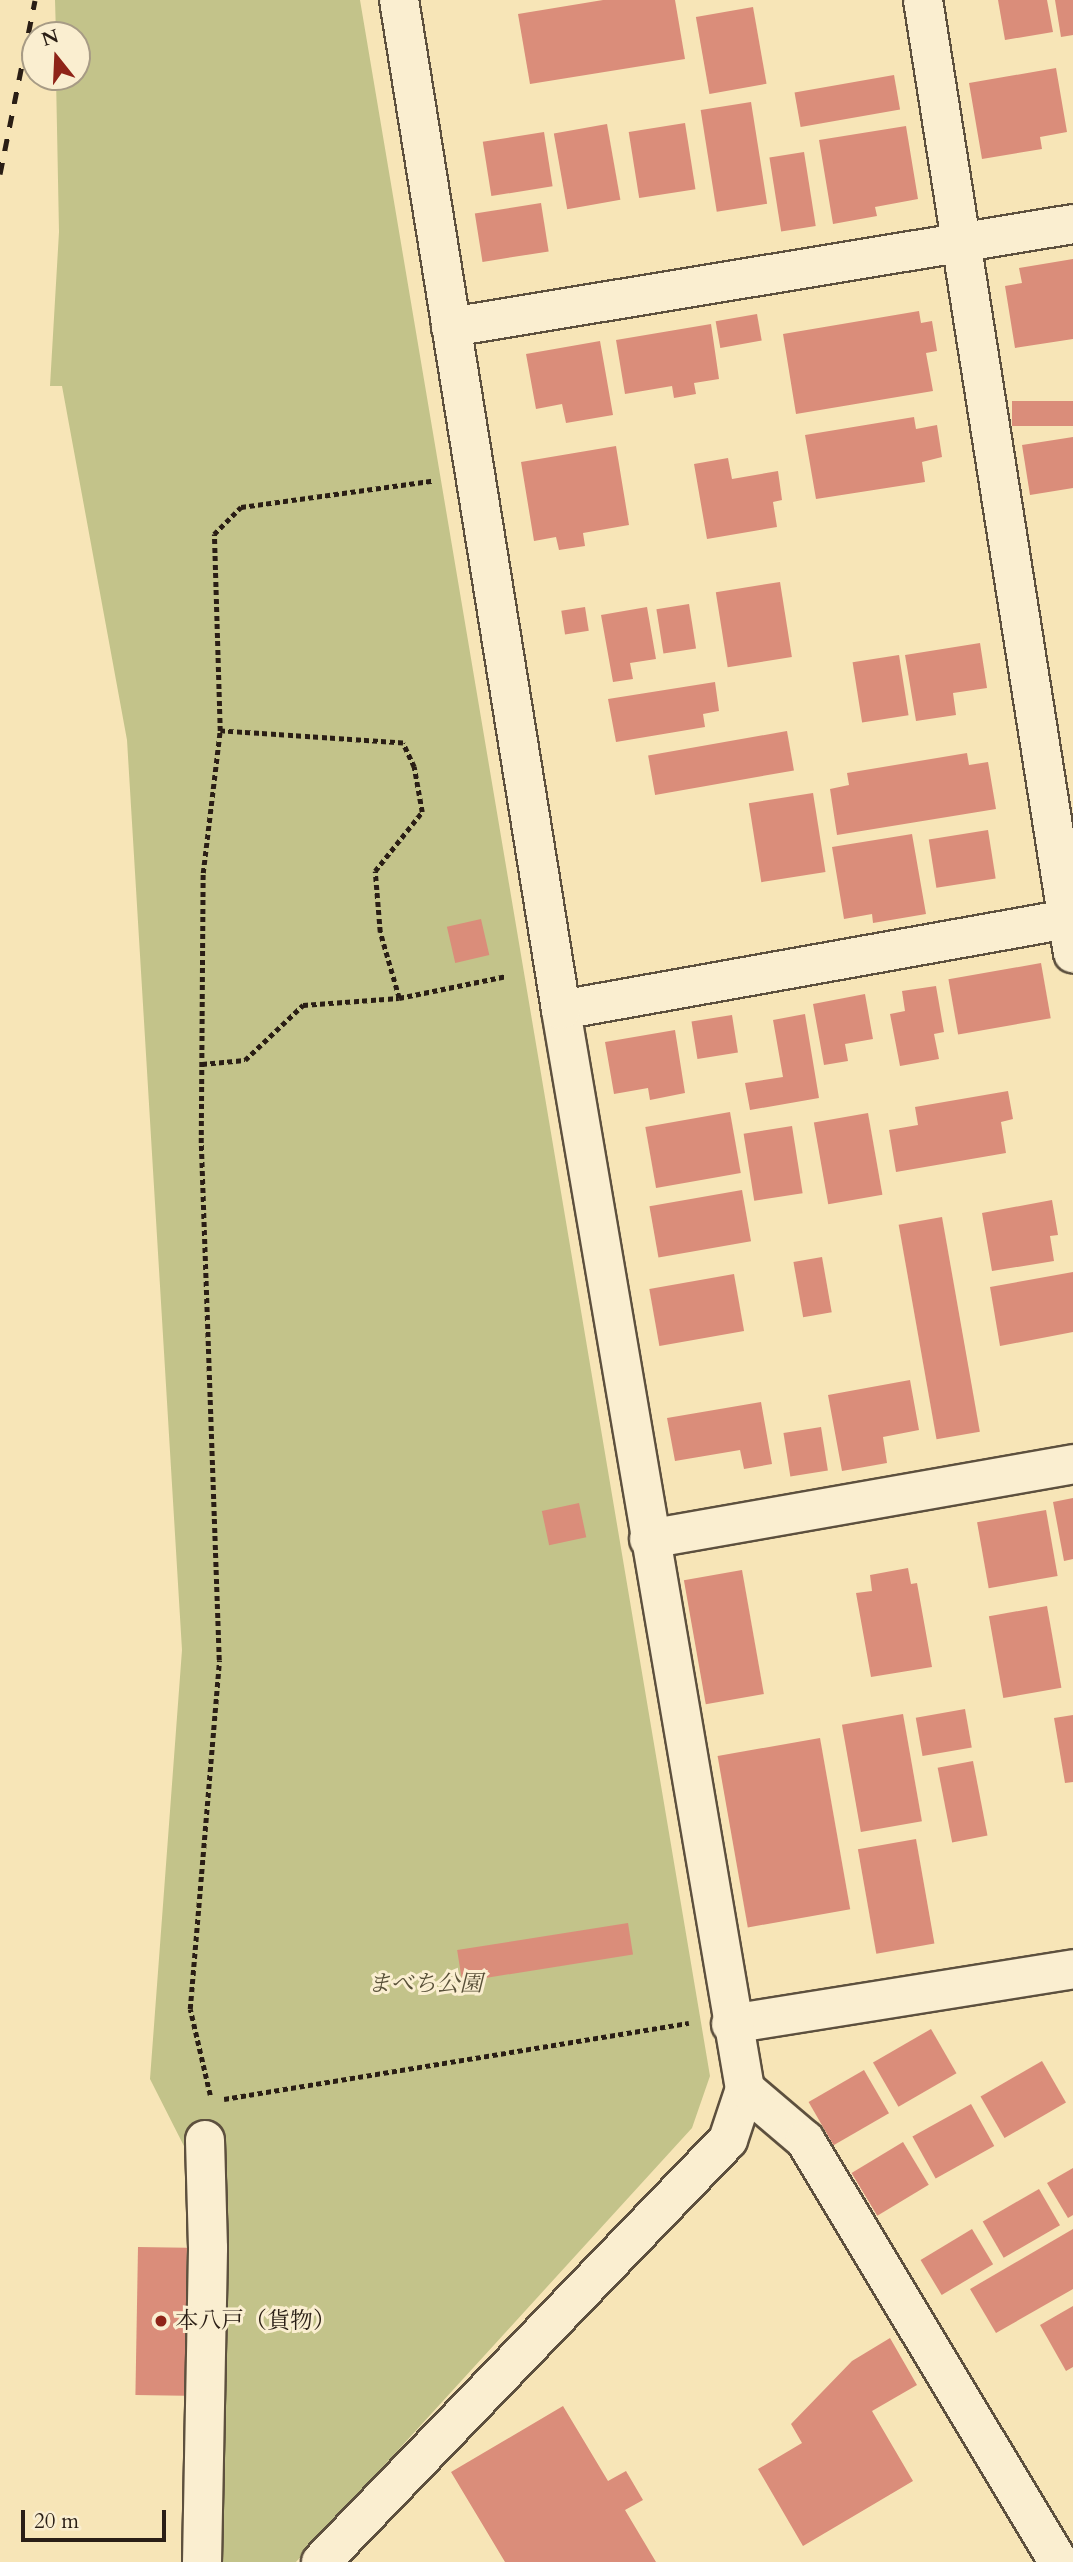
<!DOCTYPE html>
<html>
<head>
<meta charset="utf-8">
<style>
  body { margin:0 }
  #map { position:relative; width:1073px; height:2562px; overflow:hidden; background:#f7e5b7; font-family:Cardo,"Noto Serif JP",serif }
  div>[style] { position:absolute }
  .green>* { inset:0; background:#c3c38a }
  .building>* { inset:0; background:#da8d7a; transform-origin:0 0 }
  .path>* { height:4.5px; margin-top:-2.25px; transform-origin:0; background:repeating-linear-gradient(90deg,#2a1e15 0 5px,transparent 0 8.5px) }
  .roads { filter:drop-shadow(2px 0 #5d503e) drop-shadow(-2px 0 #5d503e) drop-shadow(0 2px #5d503e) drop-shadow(0 -2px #5d503e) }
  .street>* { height:38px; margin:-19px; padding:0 19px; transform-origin:19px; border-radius:19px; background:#faeed0 }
  .secondary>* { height:38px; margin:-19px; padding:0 19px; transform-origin:19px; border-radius:19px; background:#faeed0 }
  .rail>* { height:5px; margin-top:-2.5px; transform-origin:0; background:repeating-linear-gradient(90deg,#2a1e15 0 12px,transparent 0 24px) }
  .dots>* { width:19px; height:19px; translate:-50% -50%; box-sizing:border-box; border:4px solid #faeed0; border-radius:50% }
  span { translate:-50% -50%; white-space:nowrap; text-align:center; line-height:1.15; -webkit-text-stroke:6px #faeed0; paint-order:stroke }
  .park-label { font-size:23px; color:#585038; font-style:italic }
  .poi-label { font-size:23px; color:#2a1e15 }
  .left { translate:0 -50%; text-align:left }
  .north { position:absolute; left:21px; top:21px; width:70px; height:70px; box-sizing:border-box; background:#faeed0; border:2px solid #a79b85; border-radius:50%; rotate:342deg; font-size:19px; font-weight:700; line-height:28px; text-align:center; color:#2a1e15 }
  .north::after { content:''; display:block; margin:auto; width:24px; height:32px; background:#8f2418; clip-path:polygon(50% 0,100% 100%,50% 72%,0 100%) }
  .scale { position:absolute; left:21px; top:2510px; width:145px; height:32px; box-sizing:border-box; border:4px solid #2a1e15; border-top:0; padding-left:9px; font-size:21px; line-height:24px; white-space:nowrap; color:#2a1e15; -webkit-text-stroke:5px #faeed0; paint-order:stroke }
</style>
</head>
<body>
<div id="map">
  <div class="green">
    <i style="clip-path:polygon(55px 0,360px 0,710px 2076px,692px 2128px,296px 2562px,216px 2562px,189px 2156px,150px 2079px,182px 1650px,127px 740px,62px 386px,50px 386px,59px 232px,56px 77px,77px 77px,77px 35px,56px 35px)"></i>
  </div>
  <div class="building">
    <i style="clip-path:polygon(603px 0,675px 0,685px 59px,530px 84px,518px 14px)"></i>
    <i style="clip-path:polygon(998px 0,1047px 0,1053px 32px,1005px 40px)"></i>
    <i style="clip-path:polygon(1055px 0,1073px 0,1073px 35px,1061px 37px)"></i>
    <i style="left:753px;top:7px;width:78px;height:58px;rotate:80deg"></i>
    <i style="clip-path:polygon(1056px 68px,1067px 132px,1040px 137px,1042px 149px,982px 159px,969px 83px)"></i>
    <i style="left:894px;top:75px;width:35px;height:101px;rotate:80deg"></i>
    <i style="left:751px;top:102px;width:103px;height:51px;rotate:81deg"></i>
    <i style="left:685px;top:123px;width:67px;height:57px;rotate:81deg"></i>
    <i style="left:607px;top:124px;width:77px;height:54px;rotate:80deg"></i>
    <i style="clip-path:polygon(906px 126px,918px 199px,875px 207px,877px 216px,833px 224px,819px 140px)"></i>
    <i style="left:544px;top:132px;width:55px;height:62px;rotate:81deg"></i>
    <i style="left:804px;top:152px;width:75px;height:35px;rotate:81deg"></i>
    <i style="left:541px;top:203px;width:49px;height:67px;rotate:81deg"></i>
    <i style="clip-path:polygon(1073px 259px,1073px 339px,1015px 348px,1005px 286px,1022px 283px,1019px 268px)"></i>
    <i style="clip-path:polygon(919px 311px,921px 323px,932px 321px,937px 351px,926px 353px,933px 391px,796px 414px,783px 334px)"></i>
    <i style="left:757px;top:314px;width:27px;height:42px;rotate:80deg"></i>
    <i style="clip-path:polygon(711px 324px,719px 379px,694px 383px,696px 394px,674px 398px,672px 386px,625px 394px,616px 340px)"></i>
    <i style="clip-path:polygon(600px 341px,613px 415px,566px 423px,562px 404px,536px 409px,526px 354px)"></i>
    <i style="left:1073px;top:401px;width:25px;height:61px;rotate:90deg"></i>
    <i style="clip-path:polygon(914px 417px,916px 429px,937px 425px,942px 457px,922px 462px,925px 482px,816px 499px,805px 435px)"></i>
    <i style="clip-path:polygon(1073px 437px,1073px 488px,1030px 495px,1022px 445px)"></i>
    <i style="clip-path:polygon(616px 446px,629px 525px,583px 533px,585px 546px,559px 550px,556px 537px,534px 541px,521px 462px)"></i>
    <i style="clip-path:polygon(728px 458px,732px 479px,778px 471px,782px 500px,773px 502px,777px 527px,707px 539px,694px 464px)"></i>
    <i style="left:780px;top:582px;width:76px;height:65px;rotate:81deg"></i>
    <i style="left:689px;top:604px;width:45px;height:33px;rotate:81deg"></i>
    <i style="left:585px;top:607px;width:24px;height:24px;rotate:81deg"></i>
    <i style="clip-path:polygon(647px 607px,656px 659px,630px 663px,633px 679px,613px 682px,601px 615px)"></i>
    <i style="clip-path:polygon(980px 643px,987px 688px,953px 693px,956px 715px,916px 721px,905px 655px)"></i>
    <i style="left:899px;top:655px;width:61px;height:47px;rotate:81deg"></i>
    <i style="clip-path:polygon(715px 682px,719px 711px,703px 714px,705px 727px,616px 742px,608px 699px)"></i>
    <i style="left:787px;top:731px;width:40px;height:141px;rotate:80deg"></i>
    <i style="clip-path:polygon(967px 753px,969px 765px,988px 762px,996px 809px,837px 835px,830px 789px,849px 785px,847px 773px)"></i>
    <i style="left:813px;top:793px;width:80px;height:65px;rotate:81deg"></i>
    <i style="left:988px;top:830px;width:49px;height:60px;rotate:81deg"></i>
    <i style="clip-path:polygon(912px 834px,926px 914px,873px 923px,872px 914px,844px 919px,832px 847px)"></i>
    <i style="left:481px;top:919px;width:37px;height:35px;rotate:77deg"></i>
    <i style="left:1041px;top:963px;width:56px;height:94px;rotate:80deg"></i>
    <i style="clip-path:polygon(936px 986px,944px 1032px,934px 1034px,939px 1059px,900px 1066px,890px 1014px,905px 1011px,902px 991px)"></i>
    <i style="clip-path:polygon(865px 994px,873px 1039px,845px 1044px,848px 1061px,824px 1065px,813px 1004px)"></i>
    <i style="clip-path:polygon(805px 1014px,819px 1098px,750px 1110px,745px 1083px,783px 1077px,773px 1020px)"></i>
    <i style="left:732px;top:1015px;width:38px;height:41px;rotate:81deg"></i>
    <i style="clip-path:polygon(675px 1030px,685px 1093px,650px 1100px,648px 1088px,614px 1094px,605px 1042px)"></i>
    <i style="clip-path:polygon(1008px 1091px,1013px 1119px,1001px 1122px,1006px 1153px,896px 1172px,889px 1130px,918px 1125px,915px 1107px)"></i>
    <i style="left:730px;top:1112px;width:62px;height:86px;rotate:80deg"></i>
    <i style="left:868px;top:1113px;width:83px;height:55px;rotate:80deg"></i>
    <i style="left:792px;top:1126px;width:68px;height:49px;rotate:81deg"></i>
    <i style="left:742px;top:1190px;width:52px;height:94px;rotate:80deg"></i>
    <i style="clip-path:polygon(1052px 1200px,1058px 1235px,1050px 1236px,1054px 1261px,992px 1271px,982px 1213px)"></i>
    <i style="left:942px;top:1217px;width:218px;height:44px;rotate:80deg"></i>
    <i style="left:822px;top:1257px;width:56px;height:29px;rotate:80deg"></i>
    <i style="clip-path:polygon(1073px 1272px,1073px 1332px,1000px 1346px,990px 1287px)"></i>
    <i style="left:734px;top:1274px;width:58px;height:86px;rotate:80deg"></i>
    <i style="clip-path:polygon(910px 1380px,919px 1430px,883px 1437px,887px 1463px,842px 1471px,828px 1395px)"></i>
    <i style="clip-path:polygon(761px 1402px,772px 1464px,744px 1469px,740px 1450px,675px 1461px,667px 1418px)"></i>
    <i style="left:821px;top:1427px;width:44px;height:38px;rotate:81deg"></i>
    <i style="clip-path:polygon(1073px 1498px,1073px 1559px,1064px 1561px,1053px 1502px)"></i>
    <i style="left:579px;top:1503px;width:35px;height:38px;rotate:78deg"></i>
    <i style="left:1046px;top:1510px;width:67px;height:70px;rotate:80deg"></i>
    <i style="clip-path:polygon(908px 1568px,911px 1584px,917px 1583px,932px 1667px,871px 1677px,856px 1593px,872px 1591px,870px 1575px)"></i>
    <i style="left:742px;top:1570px;width:126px;height:59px;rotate:80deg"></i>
    <i style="left:1047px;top:1606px;width:83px;height:59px;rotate:80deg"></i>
    <i style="left:965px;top:1709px;width:39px;height:50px;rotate:80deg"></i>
    <i style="left:903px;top:1714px;width:109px;height:62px;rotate:80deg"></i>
    <i style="clip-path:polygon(1073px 1715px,1073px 1782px,1065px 1783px,1054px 1718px)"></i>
    <i style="left:820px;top:1738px;width:174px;height:104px;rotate:80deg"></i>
    <i style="left:973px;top:1761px;width:76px;height:36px;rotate:79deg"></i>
    <i style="left:916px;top:1839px;width:106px;height:59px;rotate:80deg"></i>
    <i style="left:628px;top:1923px;width:32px;height:173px;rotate:81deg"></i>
    <i style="left:931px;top:2029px;width:51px;height:67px;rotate:60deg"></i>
    <i style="left:1042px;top:2061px;width:48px;height:71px;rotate:60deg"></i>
    <i style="left:864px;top:2070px;width:50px;height:64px;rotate:60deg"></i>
    <i style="left:971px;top:2104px;width:48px;height:67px;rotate:61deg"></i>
    <i style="left:903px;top:2142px;width:50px;height:60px;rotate:59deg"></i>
    <i style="clip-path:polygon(1073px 2168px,1073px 2215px,1068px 2218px,1047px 2183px)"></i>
    <i style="left:1039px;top:2189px;width:42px;height:65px;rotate:60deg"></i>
    <i style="left:972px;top:2229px;width:41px;height:60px;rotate:59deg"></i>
    <i style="clip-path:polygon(1073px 2229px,1073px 2289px,996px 2333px,970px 2289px)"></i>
    <i style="left:138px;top:2247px;width:49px;height:148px;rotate:1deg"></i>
    <i style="clip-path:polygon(1073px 2306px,1073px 2367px,1066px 2371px,1040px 2325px)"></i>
    <i style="clip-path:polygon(890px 2338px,917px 2385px,872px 2411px,913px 2481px,803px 2546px,758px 2469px,802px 2443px,791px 2424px,852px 2361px)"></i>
    <i style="clip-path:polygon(563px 2406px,608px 2481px,626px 2471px,643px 2500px,625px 2510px,656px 2562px,505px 2562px,451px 2472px)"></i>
  </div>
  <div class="path">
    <i style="left:399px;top:998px;width:110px;rotate:-11.5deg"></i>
    <i style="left:202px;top:1064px;width:43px;rotate:-5.3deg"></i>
    <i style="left:245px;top:1060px;width:80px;rotate:-43.5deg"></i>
    <i style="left:303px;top:1005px;width:96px;rotate:-4.2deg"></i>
    <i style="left:399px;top:998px;width:69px;rotate:-106.1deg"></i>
    <i style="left:380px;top:932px;width:61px;rotate:-94.7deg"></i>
    <i style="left:375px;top:871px;width:75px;rotate:-51.5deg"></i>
    <i style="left:422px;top:812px;width:46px;rotate:-100.1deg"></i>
    <i style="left:414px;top:767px;width:26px;rotate:-115deg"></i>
    <i style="left:403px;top:743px;width:183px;rotate:-176.2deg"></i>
    <i style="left:210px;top:2095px;width:88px;rotate:-103.1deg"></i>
    <i style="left:190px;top:2009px;width:350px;rotate:-85.2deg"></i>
    <i style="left:219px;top:1660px;width:517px;rotate:-91.99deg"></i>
    <i style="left:201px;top:1143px;width:270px;rotate:-89.6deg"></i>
    <i style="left:203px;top:873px;width:143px;rotate:-83.2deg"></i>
    <i style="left:220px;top:731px;width:197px;rotate:-91.7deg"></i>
    <i style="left:214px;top:534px;width:38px;rotate:-45deg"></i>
    <i style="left:241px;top:507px;width:193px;rotate:-7.8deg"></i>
    <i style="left:224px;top:2099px;width:471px;rotate:-9.3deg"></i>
  </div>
  <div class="roads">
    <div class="street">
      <i style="left:923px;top:0;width:965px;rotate:81.06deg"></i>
      <i style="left:451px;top:327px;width:630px;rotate:-9.4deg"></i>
      <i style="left:561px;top:1010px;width:520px;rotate:-10.19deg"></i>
      <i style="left:649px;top:1539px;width:431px;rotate:-10deg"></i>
      <i style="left:731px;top:2024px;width:346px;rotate:-9.1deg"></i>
      <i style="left:745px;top:2089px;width:79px;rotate:40.4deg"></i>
      <i style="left:805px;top:2140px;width:493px;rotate:59deg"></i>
      <i style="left:202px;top:2562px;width:314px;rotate:-88.9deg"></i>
      <i style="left:208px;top:2248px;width:108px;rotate:-91.6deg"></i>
    </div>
    <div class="secondary">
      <i style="left:321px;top:2562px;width:586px;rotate:-46.04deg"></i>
      <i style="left:728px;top:2140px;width:54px;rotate:-71.6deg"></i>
      <i style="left:745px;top:2089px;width:1095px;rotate:-99.68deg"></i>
      <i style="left:561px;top:1010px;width:1023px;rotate:-99.11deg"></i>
    </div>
  </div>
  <div class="rail">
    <i style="left:0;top:174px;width:177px;rotate:-78.6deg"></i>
  </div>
  <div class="dots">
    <i style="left:161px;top:2321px;background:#8f2418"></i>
  </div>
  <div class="park-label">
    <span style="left:425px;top:1984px">まべち公園</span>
  </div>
  <div class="poi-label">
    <span class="left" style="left:175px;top:2321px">本八戸（貨物）</span>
  </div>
  <div class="north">N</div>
  <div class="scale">20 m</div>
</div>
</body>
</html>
